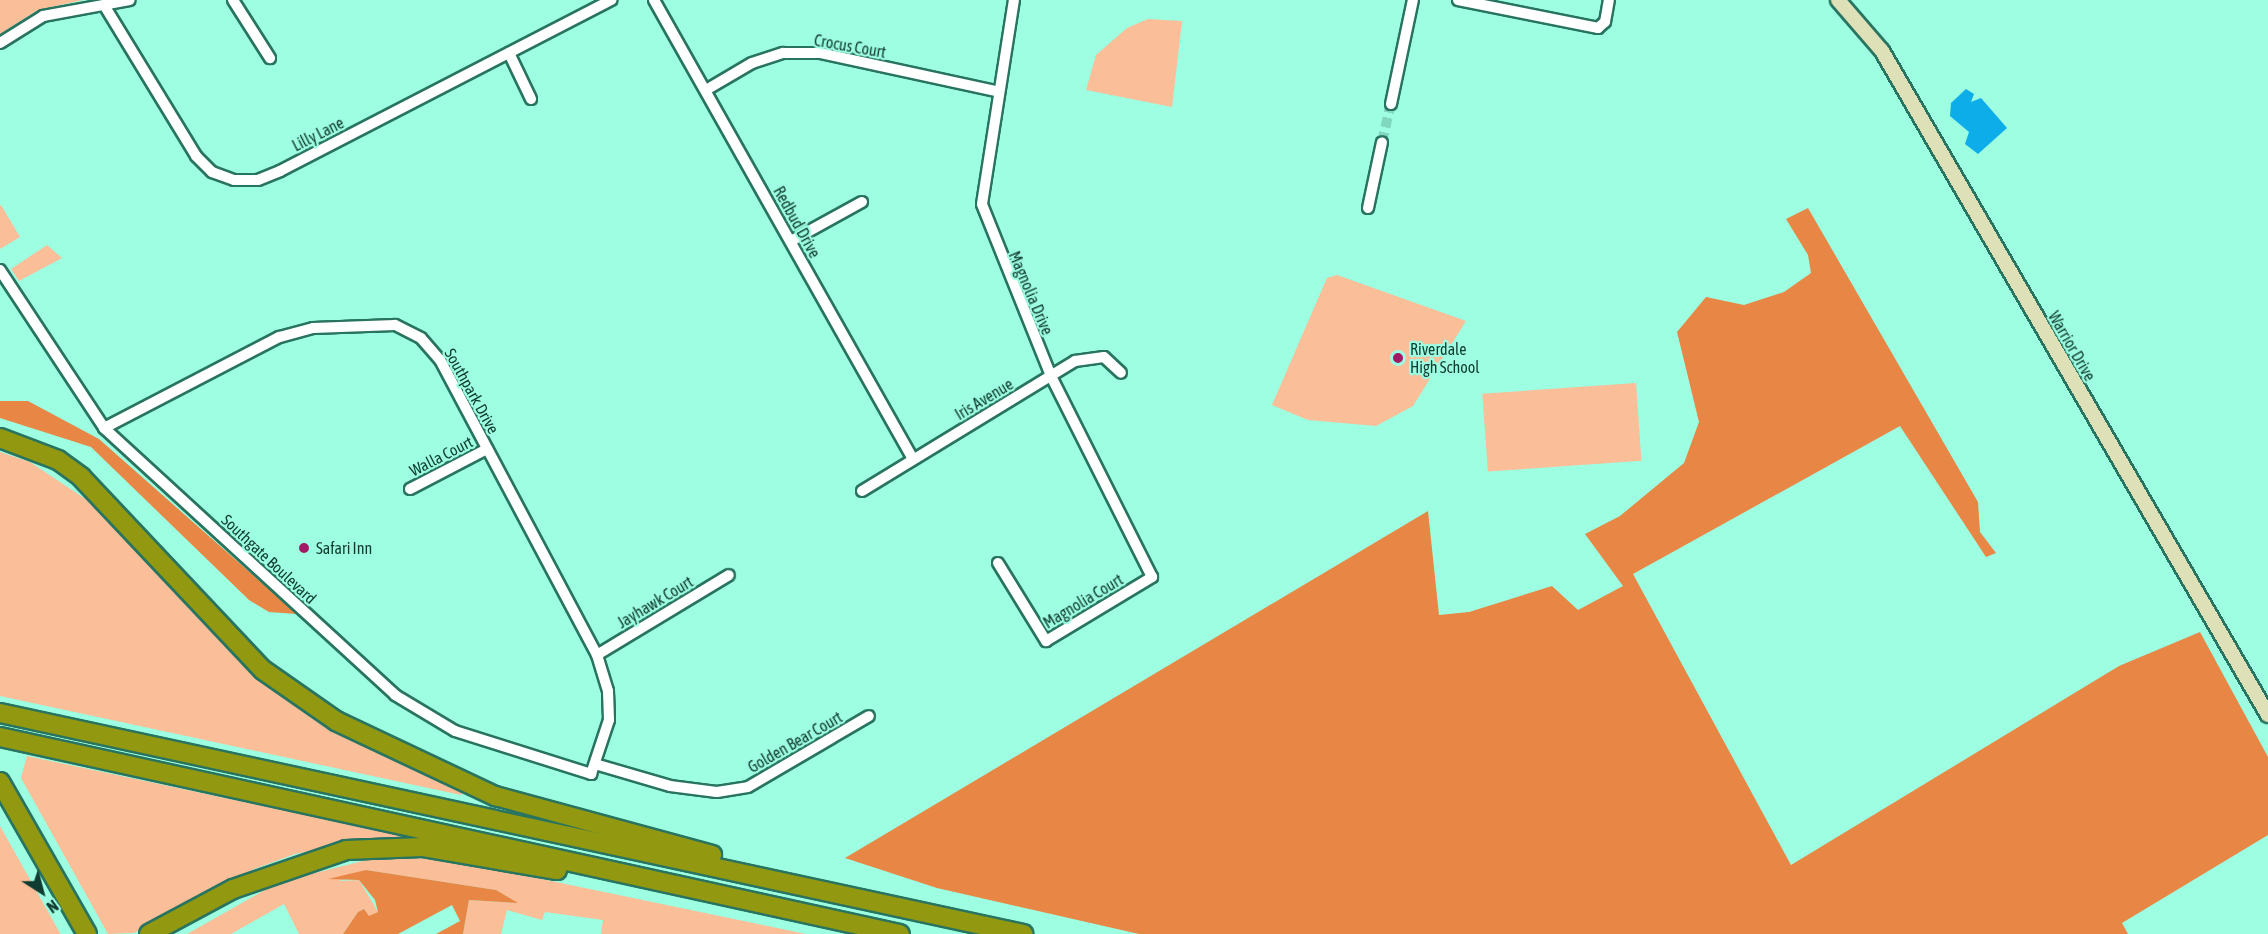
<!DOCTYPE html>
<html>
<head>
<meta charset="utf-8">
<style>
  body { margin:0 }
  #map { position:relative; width:2268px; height:934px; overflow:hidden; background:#9dfee1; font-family:"Asap Condensed",sans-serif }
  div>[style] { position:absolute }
  .green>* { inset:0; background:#fabe99; transform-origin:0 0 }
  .forest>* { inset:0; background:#e88745 }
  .water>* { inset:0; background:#0dade9 }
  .street-tunnel>* { height:10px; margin-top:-5px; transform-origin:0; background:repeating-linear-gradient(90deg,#81d7be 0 10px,transparent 0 15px) }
  .roads { filter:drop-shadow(2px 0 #287460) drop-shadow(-2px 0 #287460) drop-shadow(0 2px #287460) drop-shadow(0 -2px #287460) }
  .street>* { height:10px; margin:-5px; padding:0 5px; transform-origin:5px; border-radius:5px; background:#fff }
  .secondary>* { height:14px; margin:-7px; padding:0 7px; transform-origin:7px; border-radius:7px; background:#dee0b7 }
  .highway>* { height:18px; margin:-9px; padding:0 9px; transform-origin:9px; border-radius:9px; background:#929810 }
  .dots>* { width:16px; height:16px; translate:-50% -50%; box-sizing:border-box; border:3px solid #9dfee1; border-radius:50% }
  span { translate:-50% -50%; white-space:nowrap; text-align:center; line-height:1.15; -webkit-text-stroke:4.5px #9dfee1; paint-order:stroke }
  .street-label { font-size:16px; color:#103b30 }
  .poi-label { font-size:16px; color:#103b30 }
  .left { translate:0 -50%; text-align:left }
  .north { position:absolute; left:12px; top:862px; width:60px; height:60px; -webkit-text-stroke:4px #9dfee1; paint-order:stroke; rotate:144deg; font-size:16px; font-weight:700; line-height:24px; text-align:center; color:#103b30 }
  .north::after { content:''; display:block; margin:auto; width:21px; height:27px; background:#103b30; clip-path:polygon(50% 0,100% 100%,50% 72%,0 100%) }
</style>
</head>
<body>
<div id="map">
  <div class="green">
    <i style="clip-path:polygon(0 0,83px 0,38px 10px,0 34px)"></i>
    <i style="clip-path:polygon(1148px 19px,1182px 21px,1172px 107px,1086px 90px,1096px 55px,1127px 28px)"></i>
    <i style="clip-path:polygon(1px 205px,20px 237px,0 249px,0 206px)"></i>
    <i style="clip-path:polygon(47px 245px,62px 258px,19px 281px,11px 269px)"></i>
    <i style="clip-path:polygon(1337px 275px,1466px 321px,1413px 406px,1376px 426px,1308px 420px,1272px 405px,1327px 278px)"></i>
    <i style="left:1636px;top:383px;width:78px;height:154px;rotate:86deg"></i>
    <i style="clip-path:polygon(0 452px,30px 462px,96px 506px,212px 628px,349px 734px,463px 791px,461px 795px,0 696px)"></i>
    <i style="clip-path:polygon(27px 756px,211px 795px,422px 839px,366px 840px,295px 854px,254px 869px,134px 933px,108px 934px,21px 778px)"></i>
    <i style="clip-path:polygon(0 826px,60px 933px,60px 934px,0 934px)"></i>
    <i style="clip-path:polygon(423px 858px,465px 863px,806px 934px,601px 934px,603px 920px,545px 912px,542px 920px,507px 910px,501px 934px,463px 934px,469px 900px,516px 903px,496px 890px,366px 870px,339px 881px,359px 880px,378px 912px,369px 917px,364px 909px,358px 912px,343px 934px,299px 934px,284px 904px,231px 934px,187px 934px,279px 882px,367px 860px)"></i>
  </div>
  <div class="forest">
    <i style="clip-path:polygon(1808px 208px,1978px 502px,1980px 532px,1996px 553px,1986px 557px,1900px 426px,1633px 574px,1791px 865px,2119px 666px,2200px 632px,2268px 757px,2268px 835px,2122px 923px,2128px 934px,1139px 934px,937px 888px,845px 858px,1428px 511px,1439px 615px,1469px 612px,1552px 586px,1578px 610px,1623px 586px,1585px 534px,1620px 516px,1684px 463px,1699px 422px,1677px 332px,1706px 297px,1744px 305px,1784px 292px,1811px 273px,1808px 255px,1786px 219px)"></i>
    <i style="clip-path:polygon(0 401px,28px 401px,99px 439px,297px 614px,269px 612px,249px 600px,91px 447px,0 418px)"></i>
    <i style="clip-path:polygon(366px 870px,496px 890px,518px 903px,469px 900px,463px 934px,436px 934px,460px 921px,452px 905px,398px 934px,343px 934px,358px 912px,364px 909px,369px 916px,378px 912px,375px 900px,359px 880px,328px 879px)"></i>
  </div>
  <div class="water">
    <i style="clip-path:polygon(1966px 89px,1974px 94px,1971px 102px,1981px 98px,2007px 128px,1978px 154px,1965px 144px,1969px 132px,1950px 116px,1951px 103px)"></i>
  </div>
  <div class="street-tunnel">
    <i style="left:1382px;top:142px;width:39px;rotate:-77deg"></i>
  </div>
  <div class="roads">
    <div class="street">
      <i style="left:233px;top:0;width:69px;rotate:57.5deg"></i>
      <i style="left:654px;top:0;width:527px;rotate:60.57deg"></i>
      <i style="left:1458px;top:0;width:143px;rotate:11.3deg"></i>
      <i style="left:1598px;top:28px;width:9px;rotate:-41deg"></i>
      <i style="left:1605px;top:22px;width:22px;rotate:-80deg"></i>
      <i style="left:104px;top:5px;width:177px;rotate:58.6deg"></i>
      <i style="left:196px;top:156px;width:23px;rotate:45deg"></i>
      <i style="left:212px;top:172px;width:23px;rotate:20deg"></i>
      <i style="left:234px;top:180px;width:24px"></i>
      <i style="left:258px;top:180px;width:24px;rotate:-22deg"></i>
      <i style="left:280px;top:171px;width:373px;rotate:-27.3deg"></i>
      <i style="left:0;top:43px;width:51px;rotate:-32.1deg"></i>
      <i style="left:43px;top:16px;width:88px;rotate:-10.4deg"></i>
      <i style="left:509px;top:53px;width:51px;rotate:64.4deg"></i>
      <i style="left:706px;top:90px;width:53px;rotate:-30.4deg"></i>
      <i style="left:752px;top:63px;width:33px;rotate:-18deg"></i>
      <i style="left:783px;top:53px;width:37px"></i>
      <i style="left:820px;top:53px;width:180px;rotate:12.2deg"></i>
      <i style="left:1391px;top:104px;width:106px;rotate:-78.1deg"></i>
      <i style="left:1368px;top:208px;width:67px;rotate:-78deg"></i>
      <i style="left:791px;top:241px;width:81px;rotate:-28.8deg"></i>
      <i style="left:0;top:270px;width:189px;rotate:56.6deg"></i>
      <i style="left:104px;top:428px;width:395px;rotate:42.5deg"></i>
      <i style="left:395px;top:695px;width:70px;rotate:31deg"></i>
      <i style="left:455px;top:731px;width:143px;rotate:17.5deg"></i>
      <i style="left:591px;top:774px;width:57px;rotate:-71.6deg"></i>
      <i style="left:609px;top:720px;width:29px;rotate:-92deg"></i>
      <i style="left:608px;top:691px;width:38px;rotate:-107deg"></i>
      <i style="left:597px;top:655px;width:334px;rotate:-118deg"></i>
      <i style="left:440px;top:360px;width:29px;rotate:-131deg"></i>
      <i style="left:421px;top:338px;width:29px;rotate:-153deg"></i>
      <i style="left:395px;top:325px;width:82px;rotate:177.9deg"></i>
      <i style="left:313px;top:328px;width:35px;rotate:165deg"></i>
      <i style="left:279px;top:337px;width:197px;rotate:152.5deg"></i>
      <i style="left:410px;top:489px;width:87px;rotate:-27.5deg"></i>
      <i style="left:862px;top:491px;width:250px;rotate:-31.4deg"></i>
      <i style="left:1075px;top:361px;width:29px;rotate:-8deg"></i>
      <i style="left:1104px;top:357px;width:23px;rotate:43deg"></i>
      <i style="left:998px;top:563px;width:92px;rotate:58.4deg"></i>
      <i style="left:1046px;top:641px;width:124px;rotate:-31.1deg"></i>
      <i style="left:1152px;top:577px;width:225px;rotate:-116.7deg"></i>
      <i style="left:1051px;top:376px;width:185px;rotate:-111.9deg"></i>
      <i style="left:982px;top:204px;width:206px;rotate:-81.1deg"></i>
      <i style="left:597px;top:655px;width:154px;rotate:-31.2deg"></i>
      <i style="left:595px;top:764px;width:78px;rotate:16.3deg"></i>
      <i style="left:670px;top:786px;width:47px;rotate:7.3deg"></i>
      <i style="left:717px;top:792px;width:31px;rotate:-9deg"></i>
      <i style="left:748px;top:787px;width:140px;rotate:-30.4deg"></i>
    </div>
    <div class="secondary">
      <i style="left:1838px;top:0;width:67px;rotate:49.2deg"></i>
      <i style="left:1882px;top:51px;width:768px;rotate:59.83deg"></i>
    </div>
    <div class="highway">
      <i style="left:0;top:438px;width:62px;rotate:20.8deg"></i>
      <i style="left:58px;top:460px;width:29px;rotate:36deg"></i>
      <i style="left:81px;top:477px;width:265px;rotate:46.7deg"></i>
      <i style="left:263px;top:670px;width:89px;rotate:34.9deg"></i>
      <i style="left:336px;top:721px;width:176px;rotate:25.3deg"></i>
      <i style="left:495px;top:796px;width:225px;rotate:15.2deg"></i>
      <i style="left:0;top:713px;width:1047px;rotate:12.19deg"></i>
      <i style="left:0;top:737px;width:921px;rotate:12.35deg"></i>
      <i style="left:0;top:782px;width:175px;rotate:60.2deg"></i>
      <i style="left:149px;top:934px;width:95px;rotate:-28.2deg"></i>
      <i style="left:233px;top:889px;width:120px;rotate:-19deg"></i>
      <i style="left:346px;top:850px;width:76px;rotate:-2.3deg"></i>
      <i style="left:422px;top:847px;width:137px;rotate:9.7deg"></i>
    </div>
  </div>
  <div class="dots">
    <i style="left:1398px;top:358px;background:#a11965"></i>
    <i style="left:304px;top:548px;background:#a11965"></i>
  </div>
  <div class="street-label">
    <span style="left:850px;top:46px;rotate:10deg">Crocus Court</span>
    <span style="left:318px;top:134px;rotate:-27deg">Lilly Lane</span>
    <span style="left:797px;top:222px;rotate:61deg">Redbud Drive</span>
    <span style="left:1031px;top:293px;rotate:67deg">Magnolia Drive</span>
    <span style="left:2072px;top:346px;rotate:60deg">Warrior Drive</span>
    <span style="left:472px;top:391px;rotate:61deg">Southpark Drive</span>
    <span style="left:984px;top:399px;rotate:-31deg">Iris Avenue</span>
    <span style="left:441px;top:456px;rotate:-27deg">Walla Court</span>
    <span style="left:269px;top:559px;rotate:43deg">Southgate Boulevard</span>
    <span style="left:1083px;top:601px;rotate:-31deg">Magnolia Court</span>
    <span style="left:655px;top:602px;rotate:-31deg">Jayhawk Court</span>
    <span style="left:795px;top:742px;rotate:-30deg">Golden Bear Court</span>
  </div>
  <div class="poi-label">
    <span class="left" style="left:1410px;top:358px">Riverdale<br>High School</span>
    <span class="left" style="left:316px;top:548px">Safari Inn</span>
  </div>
  <div class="north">N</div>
</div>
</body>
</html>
